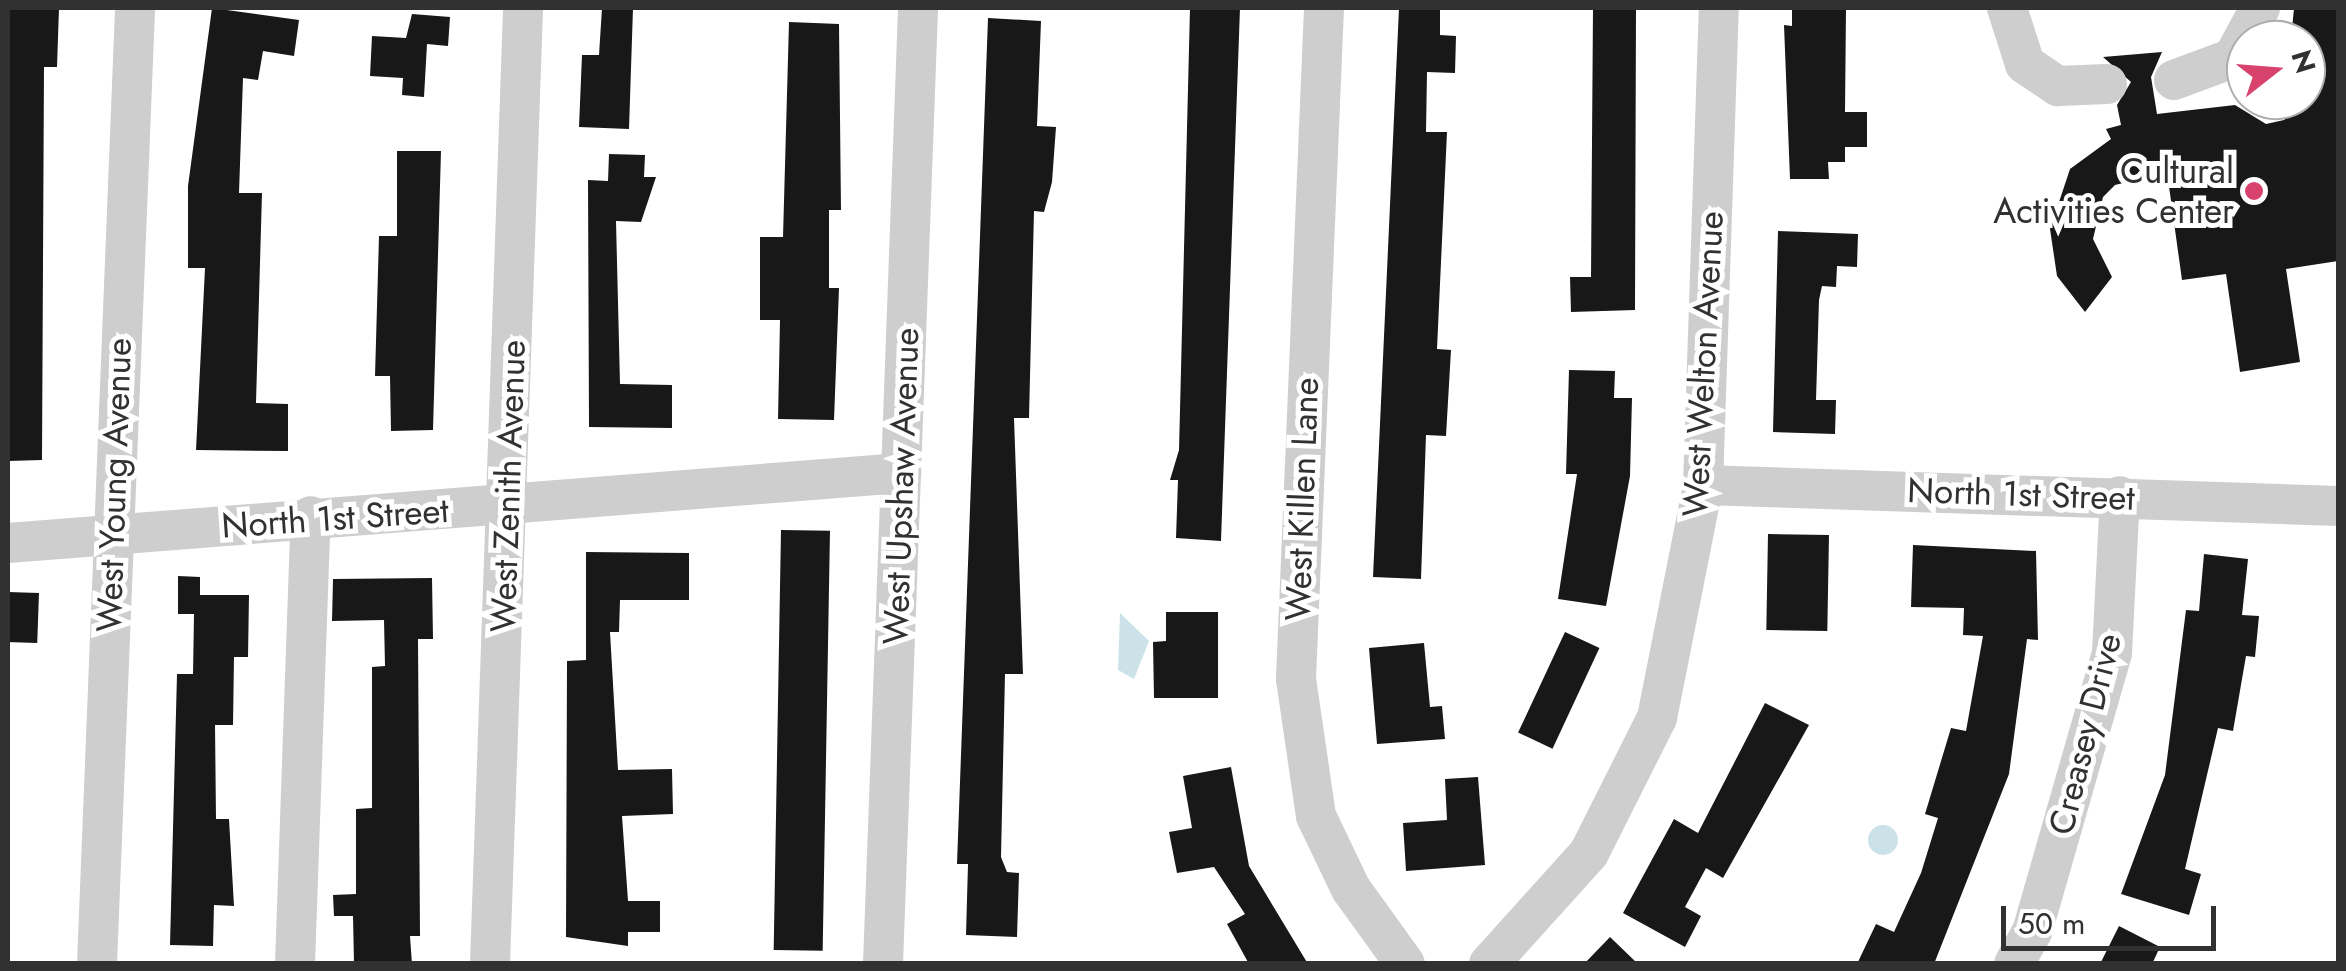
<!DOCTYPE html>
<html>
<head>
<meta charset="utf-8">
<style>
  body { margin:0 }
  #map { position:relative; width:2346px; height:971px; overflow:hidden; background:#fff; font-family:Jost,sans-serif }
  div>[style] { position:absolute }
  .water>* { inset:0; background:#cbe3e8 }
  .round { border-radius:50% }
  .building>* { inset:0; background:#181818; transform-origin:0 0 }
  .minor>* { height:40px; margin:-20px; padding:0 20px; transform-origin:20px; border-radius:20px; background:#cecece }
  .dots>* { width:28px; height:28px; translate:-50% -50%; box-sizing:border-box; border:5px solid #fff; border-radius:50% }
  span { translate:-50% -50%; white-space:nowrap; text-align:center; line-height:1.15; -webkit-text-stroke:10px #fff; paint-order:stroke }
  .poi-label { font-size:35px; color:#313131 }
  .right { translate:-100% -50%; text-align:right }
  .street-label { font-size:35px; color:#313131 }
  .frame { position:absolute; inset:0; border:10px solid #313131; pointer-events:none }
  .north { position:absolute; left:2226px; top:20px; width:100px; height:100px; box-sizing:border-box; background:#fff; border:2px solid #adadad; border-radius:50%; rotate:73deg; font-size:28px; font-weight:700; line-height:40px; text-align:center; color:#313131 }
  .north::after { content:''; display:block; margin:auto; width:35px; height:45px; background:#d8436e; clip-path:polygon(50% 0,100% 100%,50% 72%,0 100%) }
  .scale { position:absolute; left:2001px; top:906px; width:215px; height:45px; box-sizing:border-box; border:5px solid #313131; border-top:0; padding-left:12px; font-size:30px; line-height:35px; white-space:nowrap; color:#313131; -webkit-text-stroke:8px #fff; paint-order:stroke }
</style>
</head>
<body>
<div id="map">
  <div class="water">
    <i style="clip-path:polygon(1120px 613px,1149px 641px,1134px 679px,1118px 670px)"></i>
    <i class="round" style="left:1868px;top:825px;width:30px;height:30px"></i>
  </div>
  <div class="building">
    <i style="clip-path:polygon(8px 8px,59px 8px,57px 67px,44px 67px,42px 460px,8px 461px)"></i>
    <i style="clip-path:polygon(212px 8px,299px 20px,294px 56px,263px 51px,258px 80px,243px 78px,239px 193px,262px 193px,256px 403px,288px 404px,288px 451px,196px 450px,205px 268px,188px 268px,188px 186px)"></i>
    <i style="clip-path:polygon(602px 8px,633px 8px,629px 129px,579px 127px,582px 55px,599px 55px)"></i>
    <i style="clip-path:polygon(1190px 8px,1240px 8px,1221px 541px,1176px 538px,1178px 480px,1170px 480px,1179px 450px)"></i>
    <i style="clip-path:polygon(1399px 8px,1440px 8px,1440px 35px,1456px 36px,1455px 73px,1427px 72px,1426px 132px,1447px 132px,1437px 349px,1451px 350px,1446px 436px,1426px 435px,1421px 579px,1373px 577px)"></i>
    <i style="clip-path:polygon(1593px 8px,1636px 8px,1635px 310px,1571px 312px,1570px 277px,1591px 277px)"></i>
    <i style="clip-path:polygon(1792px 8px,1846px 8px,1845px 112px,1867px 112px,1867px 147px,1845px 147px,1845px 162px,1828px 162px,1829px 179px,1790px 179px,1784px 25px,1792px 26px)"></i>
    <i style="clip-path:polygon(2294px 8px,2338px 8px,2338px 261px,2286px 269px,2300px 362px,2240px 372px,2226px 274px,2182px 280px,2167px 172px,2115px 185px,2103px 197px,2093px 239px,2112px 277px,2085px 312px,2057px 276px,2050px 229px,2070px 169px,2111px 139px,2106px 129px,2121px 125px,2117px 105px,2131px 82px,2103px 57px,2162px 52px,2151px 77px,2157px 114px,2235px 105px,2266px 124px,2284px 120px,2306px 100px,2306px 40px,2291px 40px)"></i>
    <i style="clip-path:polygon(412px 14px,450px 17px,448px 46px,427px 44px,424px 97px,402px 95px,403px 78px,370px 76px,372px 36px,406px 38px)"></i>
    <i style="clip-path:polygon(988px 18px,1041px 21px,1037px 126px,1056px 127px,1052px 182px,1044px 212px,1034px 211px,1029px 418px,1014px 418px,1023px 674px,1005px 674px,1001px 857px,1007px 872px,1019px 873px,1017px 937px,966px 935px,968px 864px,957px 864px)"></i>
    <i style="clip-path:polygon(789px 22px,839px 24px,841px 210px,829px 210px,829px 288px,839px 288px,834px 420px,778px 419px,780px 320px,760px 320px,760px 237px,783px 237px)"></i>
    <i style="clip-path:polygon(397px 151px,441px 151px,433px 430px,391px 431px,390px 376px,375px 376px,379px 236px,397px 236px)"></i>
    <i style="clip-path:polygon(609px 154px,645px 155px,644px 177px,656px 177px,641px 222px,616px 221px,620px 384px,672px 385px,672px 428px,589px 427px,588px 180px,608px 181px)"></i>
    <i style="clip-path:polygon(1778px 231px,1858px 234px,1857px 267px,1837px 266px,1836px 287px,1822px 286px,1819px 300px,1816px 400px,1836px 400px,1835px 434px,1773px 432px)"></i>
    <i style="clip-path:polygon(1569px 370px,1615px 371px,1614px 398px,1632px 398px,1630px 476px,1606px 606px,1558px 599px,1577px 474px,1566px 474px)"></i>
    <i style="left:781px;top:530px;width:49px;height:420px;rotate:1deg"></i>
    <i style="left:1768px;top:534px;width:61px;height:96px;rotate:1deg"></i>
    <i style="clip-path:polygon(1913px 545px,2036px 551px,2038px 640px,2027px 639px,2009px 774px,1934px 964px,1857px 964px,1876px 924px,1894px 932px,1921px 873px,1938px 818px,1925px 814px,1951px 728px,1966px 731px,1983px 636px,1963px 635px,1964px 608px,1911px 607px)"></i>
    <i style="clip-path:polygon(586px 552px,689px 553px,689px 600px,620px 600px,619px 632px,610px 632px,618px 770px,672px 769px,673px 814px,622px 816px,628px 901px,660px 901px,660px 932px,628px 932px,628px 946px,566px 937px,567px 661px,586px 660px)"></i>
    <i style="clip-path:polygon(2204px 554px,2248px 559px,2242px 615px,2259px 616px,2255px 657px,2246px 656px,2233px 731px,2218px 728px,2185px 869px,2201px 874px,2189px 915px,2121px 894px,2165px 775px,2186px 610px,2199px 611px)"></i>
    <i style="clip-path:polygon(178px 576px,200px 577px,200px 595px,249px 595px,248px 657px,234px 657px,233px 725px,215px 725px,216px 819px,229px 819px,234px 906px,214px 905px,213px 946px,170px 945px,177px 674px,193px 674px,194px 614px,178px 614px)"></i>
    <i style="clip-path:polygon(432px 578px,433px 639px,418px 639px,420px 936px,410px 936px,412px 964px,354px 964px,353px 916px,334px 916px,333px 895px,356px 894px,356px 809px,372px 808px,372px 667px,385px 666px,384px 620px,332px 621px,333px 579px)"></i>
    <i style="left:8px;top:592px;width:31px;height:50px;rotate:2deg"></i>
    <i style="clip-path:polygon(1166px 612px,1218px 612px,1218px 698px,1154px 698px,1153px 642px,1166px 641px)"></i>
    <i style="left:1565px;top:632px;width:38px;height:111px;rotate:25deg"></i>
    <i style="clip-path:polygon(1424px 643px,1430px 707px,1442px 706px,1445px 739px,1377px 744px,1369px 648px)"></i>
    <i style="clip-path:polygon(1765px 703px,1809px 725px,1723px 878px,1706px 868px,1685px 907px,1701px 916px,1685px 947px,1623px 913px,1674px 819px,1698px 833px)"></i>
    <i style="clip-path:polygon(1231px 767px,1249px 866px,1308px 964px,1249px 964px,1227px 924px,1245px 914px,1214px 867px,1177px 873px,1169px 832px,1192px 828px,1183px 776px)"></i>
    <i style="clip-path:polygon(1478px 777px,1485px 865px,1406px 871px,1403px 823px,1447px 820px,1445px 779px)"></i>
    <i style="clip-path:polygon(2119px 926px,2160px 947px,2152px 964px,2100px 964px)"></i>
    <i style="clip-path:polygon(1610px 937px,1638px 964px,1584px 964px)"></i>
  </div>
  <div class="minor">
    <i style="left:1324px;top:8px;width:672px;rotate:92.39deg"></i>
    <i style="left:1296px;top:679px;width:138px;rotate:81.7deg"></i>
    <i style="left:1316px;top:816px;width:81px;rotate:64.4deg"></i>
    <i style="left:1351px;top:889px;width:92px;rotate:54.2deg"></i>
    <i style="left:2007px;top:8px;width:59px;rotate:72.2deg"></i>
    <i style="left:2025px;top:64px;width:40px;rotate:34deg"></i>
    <i style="left:2058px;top:86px;width:49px;rotate:-2.3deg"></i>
    <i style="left:2174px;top:80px;width:63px;rotate:-20.4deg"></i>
    <i style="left:2233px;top:58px;width:57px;rotate:-61.6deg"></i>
    <i style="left:1703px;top:485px;width:635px;rotate:1.89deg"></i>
    <i style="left:8px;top:543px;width:896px;rotate:-4.48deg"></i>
    <i style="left:97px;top:964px;width:957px;rotate:-87.72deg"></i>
    <i style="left:295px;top:964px;width:448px;rotate:-88deg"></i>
    <i style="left:490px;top:964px;width:957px;rotate:-88.02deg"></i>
    <i style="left:883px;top:964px;width:957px;rotate:-87.9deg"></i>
    <i style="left:1489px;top:964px;width:149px;rotate:-48deg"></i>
    <i style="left:1589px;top:853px;width:151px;rotate:-63.3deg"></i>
    <i style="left:1657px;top:718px;width:237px;rotate:-78.8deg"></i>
    <i style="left:1703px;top:485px;width:477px;rotate:-88.1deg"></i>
    <i style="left:2014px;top:964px;width:37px;rotate:-61deg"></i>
    <i style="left:2032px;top:932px;width:290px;rotate:-74deg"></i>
    <i style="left:2112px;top:653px;width:157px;rotate:-87.1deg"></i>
  </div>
  <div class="dots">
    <i style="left:2254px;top:191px;background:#d8436e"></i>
  </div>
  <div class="poi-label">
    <span class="right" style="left:2234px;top:191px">Cultural<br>Activities Center</span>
  </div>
  <div class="street-label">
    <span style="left:1703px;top:364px;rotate:-87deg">West Welton Avenue</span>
    <span style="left:114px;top:485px;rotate:-88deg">West Young Avenue</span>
    <span style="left:508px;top:486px;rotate:-88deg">West Zenith Avenue</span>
    <span style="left:901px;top:486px;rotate:-88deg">West Upshaw Avenue</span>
    <span style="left:2021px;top:494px;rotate:2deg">North 1st Street</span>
    <span style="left:1302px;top:499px;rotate:-88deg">West Killen Lane</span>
    <span style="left:335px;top:518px;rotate:-4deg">North 1st Street</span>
    <span style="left:2085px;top:734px;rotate:-76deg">Creasey Drive</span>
  </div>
  <div class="frame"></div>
  <div class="north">N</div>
  <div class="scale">50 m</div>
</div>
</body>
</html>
